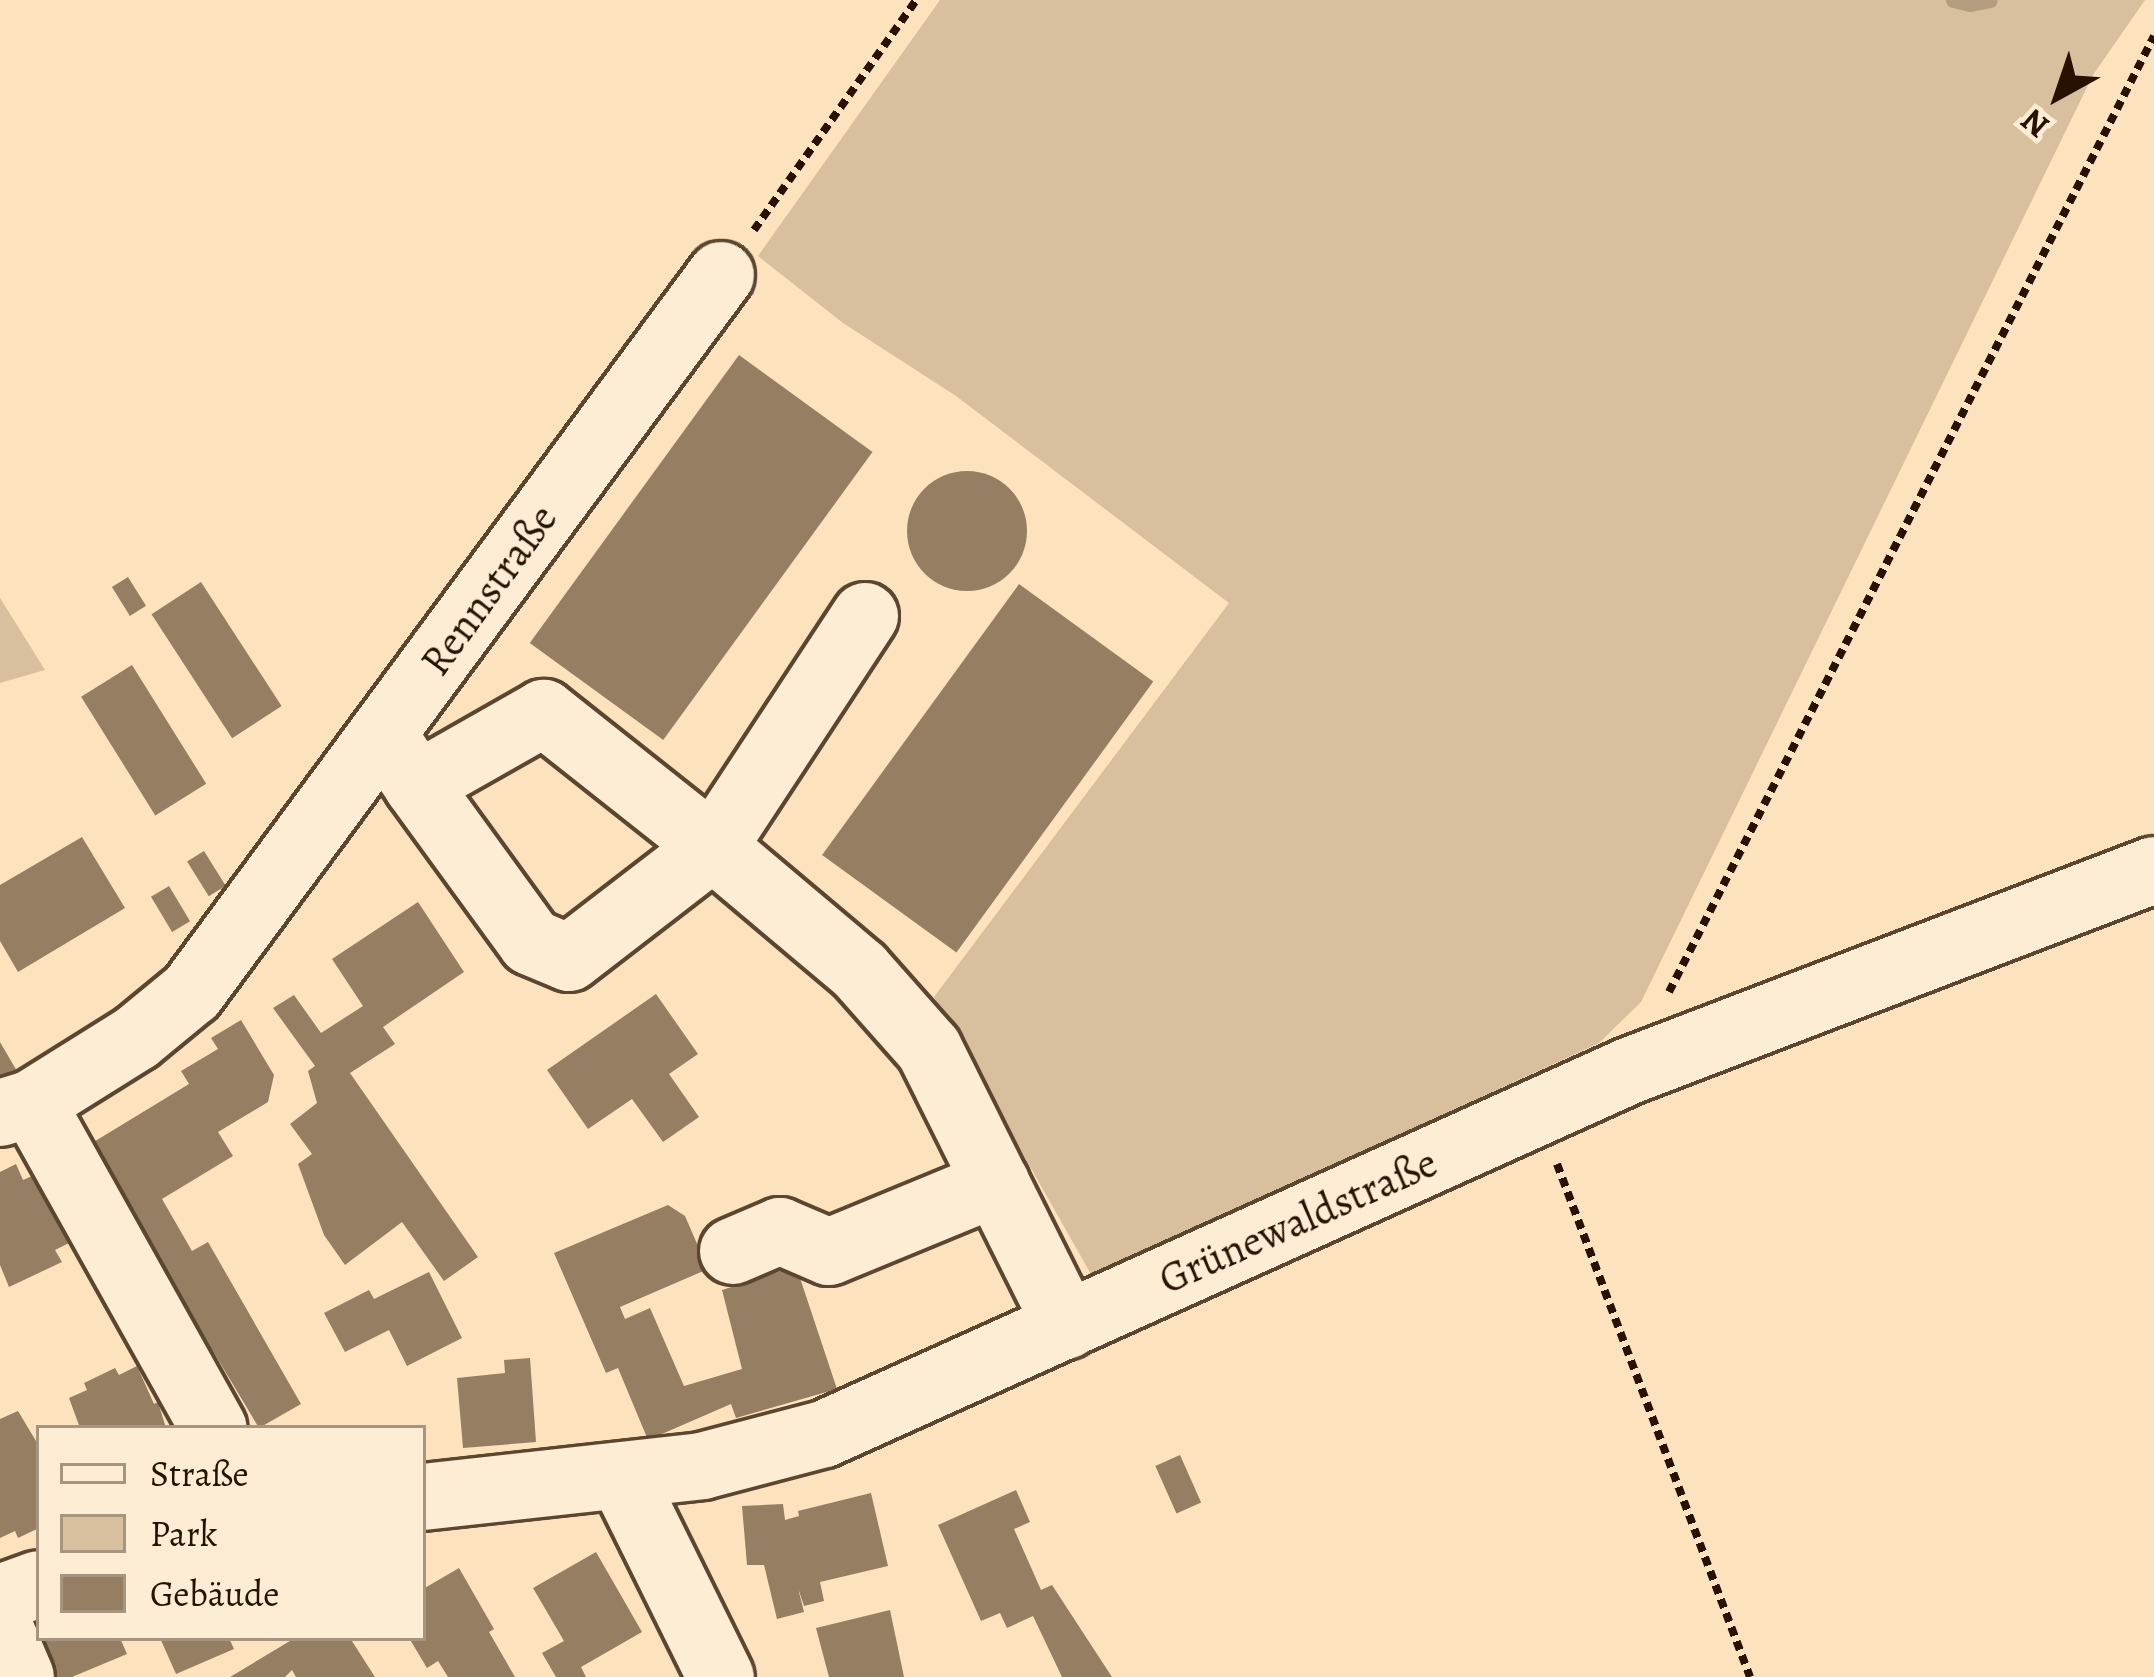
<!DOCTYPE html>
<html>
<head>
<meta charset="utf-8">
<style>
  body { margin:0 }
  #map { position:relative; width:2154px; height:1677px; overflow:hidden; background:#fce3be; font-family:Alegreya,serif }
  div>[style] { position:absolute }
  .green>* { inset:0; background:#d8bf9e }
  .stream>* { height:15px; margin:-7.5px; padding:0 7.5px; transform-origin:7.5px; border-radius:7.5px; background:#b49c7e }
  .building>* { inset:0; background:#967e63; transform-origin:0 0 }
  .round { border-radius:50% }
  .path>* { height:8px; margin-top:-4px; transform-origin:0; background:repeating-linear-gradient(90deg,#281101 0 9px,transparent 0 15px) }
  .roads { filter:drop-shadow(3px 0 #5d4630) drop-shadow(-3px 0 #5d4630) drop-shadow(0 3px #5d4630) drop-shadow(0 -3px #5d4630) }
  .minor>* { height:66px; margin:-33px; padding:0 33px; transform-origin:33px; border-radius:33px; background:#fdedd5 }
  span { translate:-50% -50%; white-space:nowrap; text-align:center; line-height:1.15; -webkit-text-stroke:12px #fdedd5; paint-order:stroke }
  .street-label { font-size:42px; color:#281101 }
  .legend { position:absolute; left:36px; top:1425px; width:390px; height:216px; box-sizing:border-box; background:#fdedd5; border:3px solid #a89580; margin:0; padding:15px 21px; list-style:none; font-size:36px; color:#281101 }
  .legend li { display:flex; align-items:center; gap:24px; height:60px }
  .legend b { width:60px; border:3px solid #a89580 }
  .north { position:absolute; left:1998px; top:36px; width:120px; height:120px; -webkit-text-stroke:9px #fdedd5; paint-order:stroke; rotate:220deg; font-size:33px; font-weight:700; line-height:48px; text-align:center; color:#281101 }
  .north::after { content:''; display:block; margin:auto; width:42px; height:54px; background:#281101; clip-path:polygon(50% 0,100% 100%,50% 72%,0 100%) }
</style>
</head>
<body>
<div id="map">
  <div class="green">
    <i style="clip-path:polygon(940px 0,2145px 0,2093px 75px,1641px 1002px,1599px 1043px,1092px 1276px,934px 997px,1229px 603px,956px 396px,843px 323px,758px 256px)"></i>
    <i style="clip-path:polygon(0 598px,45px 670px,0 683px)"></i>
  </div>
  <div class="stream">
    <i style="left:1953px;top:0;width:17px;rotate:13deg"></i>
    <i style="left:1970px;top:4px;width:20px;rotate:-11deg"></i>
  </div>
  <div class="building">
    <i style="left:739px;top:355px;width:165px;height:356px;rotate:36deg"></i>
    <i class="round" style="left:907px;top:471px;width:120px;height:120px"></i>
    <i style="left:128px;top:577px;width:34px;height:19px;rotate:58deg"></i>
    <i style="left:201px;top:582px;width:148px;height:59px;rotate:57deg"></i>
    <i style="left:1019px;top:584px;width:166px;height:335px;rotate:36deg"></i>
    <i style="left:132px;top:665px;width:140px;height:60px;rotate:58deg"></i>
    <i style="clip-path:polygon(82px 837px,125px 908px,18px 972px,0 941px,0 885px)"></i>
    <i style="left:204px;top:851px;width:41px;height:20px;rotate:58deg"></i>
    <i style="left:169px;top:886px;width:41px;height:21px;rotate:59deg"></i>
    <i style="clip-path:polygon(418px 902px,464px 972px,383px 1027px,395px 1044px,350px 1073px,478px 1257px,444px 1281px,402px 1222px,345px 1265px,324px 1235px,298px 1164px,312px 1154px,290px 1124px,317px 1103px,308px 1071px,315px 1066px,273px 1008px,294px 995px,321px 1033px,363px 1006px,332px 959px)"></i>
    <i style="clip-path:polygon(656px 994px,698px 1054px,669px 1074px,699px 1117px,663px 1142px,632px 1099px,588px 1129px,547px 1070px)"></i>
    <i style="clip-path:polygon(241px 1020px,274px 1075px,268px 1102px,218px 1132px,233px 1156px,162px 1199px,192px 1251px,208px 1242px,301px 1404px,259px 1428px,164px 1269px,151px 1277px,92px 1143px,189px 1084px,181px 1071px,218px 1049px,211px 1038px)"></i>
    <i style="clip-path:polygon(0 1042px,21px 1078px,0 1087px)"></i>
    <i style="clip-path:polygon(16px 1164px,23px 1180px,39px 1173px,71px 1242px,55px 1250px,62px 1262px,9px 1287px,0 1265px,0 1172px)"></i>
    <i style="clip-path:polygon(668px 1205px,685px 1216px,708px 1269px,620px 1307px,625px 1319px,650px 1308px,684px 1386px,742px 1369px,722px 1290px,796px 1266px,837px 1389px,736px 1418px,731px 1404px,648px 1440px,618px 1368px,606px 1373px,554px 1253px)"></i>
    <i style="clip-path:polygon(429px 1272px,462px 1338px,407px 1366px,389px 1330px,345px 1352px,324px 1313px,369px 1290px,374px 1299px)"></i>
    <i style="clip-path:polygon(530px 1358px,536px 1442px,463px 1448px,457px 1378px,505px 1373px,504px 1360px)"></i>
    <i style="clip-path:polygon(137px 1366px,154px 1404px,158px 1402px,166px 1428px,80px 1428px,69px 1398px,87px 1390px,84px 1383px,115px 1368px,119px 1375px)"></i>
    <i style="clip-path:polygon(18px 1411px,39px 1446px,39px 1528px,18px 1538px,15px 1531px,0 1538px,0 1419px)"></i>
    <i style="left:1180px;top:1455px;width:52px;height:27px;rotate:66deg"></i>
    <i style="clip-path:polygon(1016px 1490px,1030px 1522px,1014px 1529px,1041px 1590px,1052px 1585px,1112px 1677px,1062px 1677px,1033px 1616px,1007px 1628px,1000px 1613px,981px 1621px,938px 1525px)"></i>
    <i style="clip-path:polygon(871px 1493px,888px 1566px,820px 1582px,824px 1601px,804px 1606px,798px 1588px,804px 1612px,777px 1619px,764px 1565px,747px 1565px,742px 1506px,783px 1504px,785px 1520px,799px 1516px,798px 1511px)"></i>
    <i style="clip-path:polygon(596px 1552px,642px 1632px,581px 1667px,586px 1677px,556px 1677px,542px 1653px,564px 1641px,533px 1588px)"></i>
    <i style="clip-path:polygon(459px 1568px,494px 1629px,489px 1632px,515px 1677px,448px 1677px,438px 1661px,427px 1668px,409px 1638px,423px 1638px,423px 1589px)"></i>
    <i style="clip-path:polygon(890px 1610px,904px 1677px,829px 1677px,816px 1628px)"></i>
    <i style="clip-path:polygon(39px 1630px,39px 1638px,120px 1638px,127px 1654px,72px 1677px,34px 1677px,18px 1638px)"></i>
    <i style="clip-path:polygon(160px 1638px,229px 1638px,234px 1649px,176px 1674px)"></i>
    <i style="clip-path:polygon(295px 1638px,350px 1638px,375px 1677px,296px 1677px,292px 1670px,285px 1677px,230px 1677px)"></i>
  </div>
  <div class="path">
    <i style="left:754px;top:230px;width:281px;rotate:-54.8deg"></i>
    <i style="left:1669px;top:992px;width:1072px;rotate:-63.1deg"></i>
    <i style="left:1557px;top:1164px;width:548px;rotate:69.38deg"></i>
  </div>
  <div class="roads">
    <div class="minor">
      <i style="left:865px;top:616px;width:277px;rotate:123.3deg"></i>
      <i style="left:713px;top:847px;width:192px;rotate:40.1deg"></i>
      <i style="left:860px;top:971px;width:104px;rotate:48.5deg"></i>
      <i style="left:929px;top:1049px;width:309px;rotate:63.5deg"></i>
      <i style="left:383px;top:734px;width:61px;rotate:56.3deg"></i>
      <i style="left:417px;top:785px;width:194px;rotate:54deg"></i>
      <i style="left:531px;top:942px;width:41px;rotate:22.8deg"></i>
      <i style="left:569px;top:958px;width:182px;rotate:-37.6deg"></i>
      <i style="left:713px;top:847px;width:216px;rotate:-141.6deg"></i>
      <i style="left:544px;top:713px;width:146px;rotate:150.4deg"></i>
      <i style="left:32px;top:1103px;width:372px;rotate:60.8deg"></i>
      <i style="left:0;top:1113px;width:34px;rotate:-17deg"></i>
      <i style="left:32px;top:1103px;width:123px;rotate:-32deg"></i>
      <i style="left:136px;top:1038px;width:72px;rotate:-39.4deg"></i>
      <i style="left:192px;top:992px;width:891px;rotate:-53.58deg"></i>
      <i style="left:733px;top:1251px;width:51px;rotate:-23.1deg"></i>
      <i style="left:780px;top:1231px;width:53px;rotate:23.2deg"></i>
      <i style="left:829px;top:1252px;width:181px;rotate:-22.4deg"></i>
      <i style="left:622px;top:1477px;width:223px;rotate:63.7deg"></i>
      <i style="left:423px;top:1497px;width:281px;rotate:-6.3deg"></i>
      <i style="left:702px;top:1466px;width:126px;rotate:-14.7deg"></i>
      <i style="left:824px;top:1434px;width:883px;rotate:-24.27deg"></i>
      <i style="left:1629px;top:1071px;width:562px;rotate:-20.95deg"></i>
      <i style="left:0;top:1598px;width:41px;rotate:-19.7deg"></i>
      <i style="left:0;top:1628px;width:53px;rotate:66.8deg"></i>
    </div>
  </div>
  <div class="street-label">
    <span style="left:489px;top:590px;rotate:-54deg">Rennstraße</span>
    <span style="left:1298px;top:1221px;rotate:-24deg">Grünewaldstraße</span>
  </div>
  <ul class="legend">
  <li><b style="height:15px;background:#fdedd5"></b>Straße</li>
  <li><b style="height:33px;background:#d8bf9e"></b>Park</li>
  <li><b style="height:33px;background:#967e63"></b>Gebäude</li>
  </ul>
  <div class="north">N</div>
</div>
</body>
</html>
